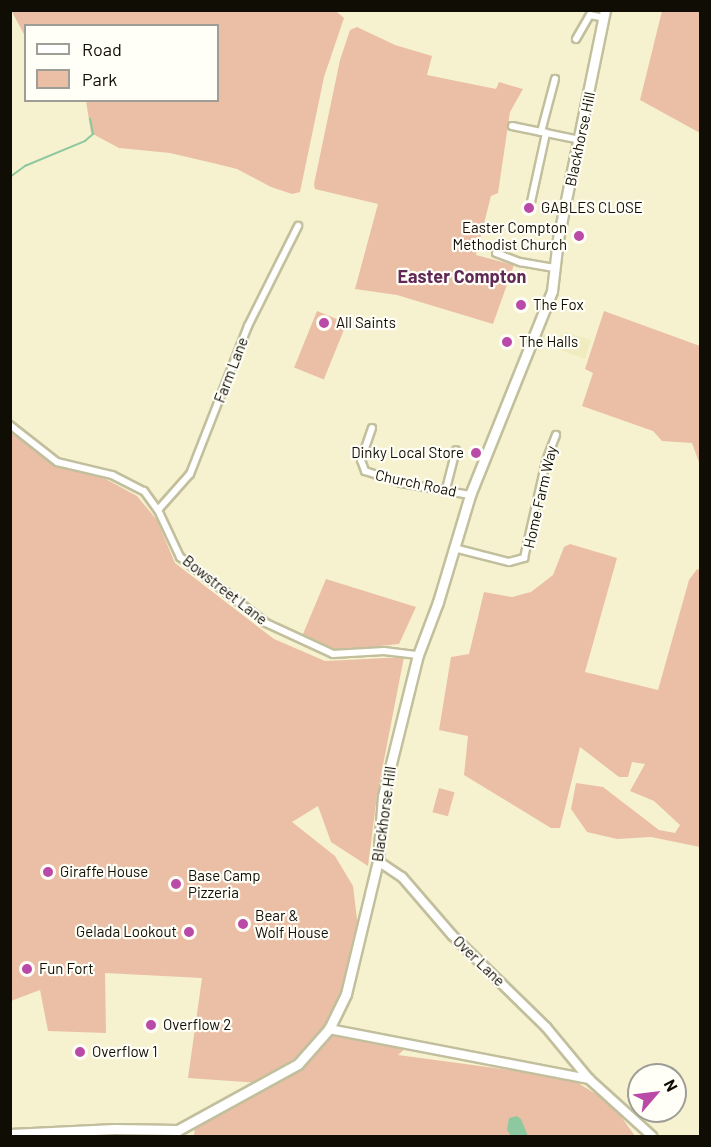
<!DOCTYPE html>
<html>
<head>
<meta charset="utf-8">
<style>
  body { margin:0 }
  #map { position:relative; width:711px; height:1147px; overflow:hidden; background:#f6f2cf; font-family:Barlow,sans-serif }
  div>[style] { position:absolute }
  .built>* { inset:0; background:#f0ecc0 }
  .green>* { inset:0; background:#ebbfa6; transform-origin:0 0 }
  .water>* { inset:0; background:#8dc89e }
  .stream>* { height:1.5px; margin:-0.75px; padding:0 0.75px; transform-origin:0.75px; border-radius:0.75px; background:#8dc89e }
  .roads { filter:drop-shadow(2px 0 #c2bf9d) drop-shadow(-2px 0 #c2bf9d) drop-shadow(0 2px #c2bf9d) drop-shadow(0 -2px #c2bf9d) }
  .minor>* { height:6px; margin:-3px; padding:0 3px; transform-origin:3px; border-radius:3px; background:#fff }
  .tertiary>* { height:8px; margin:-4px; padding:0 4px; transform-origin:4px; border-radius:4px; background:#fff }
  .secondary>* { height:9px; margin:-4.5px; padding:0 4.5px; transform-origin:4.5px; border-radius:4.5px; background:#fff }
  .dots>* { width:16px; height:16px; translate:-50% -50%; box-sizing:border-box; border:3px solid #fffef7; border-radius:50% }
  span { translate:-50% -50%; white-space:nowrap; text-align:center; line-height:1.15; -webkit-text-stroke:4.5px #fffef7; paint-order:stroke }
  .street-label { font-size:15px; color:#100e04 }
  .poi-label { font-size:15px; color:#100e04 }
  .left { translate:0 -50%; text-align:left }
  .right { translate:-100% -50%; text-align:right }
  .quarter-label { font-size:18px; color:#602956; font-weight:700 }
  .frame { position:absolute; inset:0; border:12px solid #100e04; pointer-events:none }
  .legend { position:absolute; left:24px; top:24px; width:195px; height:78px; box-sizing:border-box; background:#fffef7; border:2px solid #9f9e96; margin:0; padding:8px 10px; list-style:none; font-size:18px; color:#100e04 }
  .legend li { display:flex; align-items:center; gap:12px; height:30px }
  .legend b { width:30px; border:2px solid #9f9e96 }
  .north { position:absolute; left:627px; top:1063px; width:60px; height:60px; box-sizing:border-box; background:#fffef7; border:2px solid #9f9e96; border-radius:50%; rotate:62deg; font-size:16px; font-weight:700; line-height:24px; text-align:center; color:#100e04 }
  .north::after { content:''; display:block; margin:auto; width:21px; height:27px; background:#ba4aa7; clip-path:polygon(50% 0,100% 100%,50% 72%,0 100%) }
</style>
</head>
<body>
<div id="map">
  <div class="built">
    <i style="clip-path:polygon(566px 332px,591px 340px,585px 359px,537px 342px,541px 333px,556px 338px)"></i>
  </div>
  <div class="green">
    <i style="clip-path:polygon(11px 10px,337px 12px,344px 18px,324px 77px,300px 192px,292px 194px,271px 187px,237px 169px,217px 164px,170px 153px,119px 148px,91px 133px,86px 101px,218px 100px,218px 26px,26px 26px,25px 36px)"></i>
    <i style="clip-path:polygon(662px 11px,700px 11px,700px 133px,640px 100px)"></i>
    <i style="clip-path:polygon(357px 27px,395px 45px,432px 56px,427px 75px,496px 89px,499px 82px,523px 89px,510px 112px,498px 193px,491px 196px,476px 255px,514px 265px,493px 324px,397px 295px,355px 289px,378px 204px,315px 189px,314px 184px,340px 60px,350px 30px)"></i>
    <i style="left:317px;top:311px;width:32px;height:61px;rotate:22deg"></i>
    <i style="clip-path:polygon(604px 311px,700px 346px,700px 465px,692px 443px,662px 441px,653px 431px,582px 406px,593px 373px,585px 369px)"></i>
    <i style="clip-path:polygon(11px 431px,52px 463px,102px 477px,137px 496px,157px 520px,175px 563px,274px 639px,325px 661px,404px 657px,377px 796px,368px 866px,331px 842px,318px 806px,292px 822px,335px 856px,353px 886px,358px 927px,343px 993px,326px 1028px,308px 1049px,258px 1083px,188px 1078px,202px 978px,105px 973px,106px 1033px,48px 1031px,40px 990px,11px 1001px)"></i>
    <i style="clip-path:polygon(570px 544px,617px 558px,585px 672px,658px 690px,689px 580px,697px 569px,700px 570px,700px 847px,651px 837px,617px 839px,587px 832px,571px 809px,576px 783px,603px 787px,659px 830px,675px 833px,680px 825px,654px 801px,630px 791px,645px 764px,632px 762px,628px 777px,619px 777px,580px 747px,560px 828px,551px 828px,464px 775px,468px 736px,439px 730px,451px 657px,469px 654px,484px 592px,512px 597px,531px 592px,553px 575px,564px 547px)"></i>
    <i style="clip-path:polygon(326px 579px,416px 607px,399px 644px,333px 651px,305px 641px,303px 634px)"></i>
    <i style="left:439px;top:788px;width:16px;height:25px;rotate:15deg"></i>
    <i style="clip-path:polygon(331px 1034px,407px 1047px,398px 1055px,570px 1078px,612px 1104px,635px 1136px,194px 1136px,195px 1127px,307px 1061px)"></i>
  </div>
  <div class="water">
    <i style="clip-path:polygon(517px 1116px,521px 1119px,528px 1136px,511px 1136px,507px 1130px,509px 1118px)"></i>
  </div>
  <div class="stream">
    <i style="left:10px;top:177px;width:19px;rotate:-36deg"></i>
    <i style="left:25px;top:166px;width:65px;rotate:-22.6deg"></i>
    <i style="left:85px;top:141px;width:11px;rotate:-41deg"></i>
    <i style="left:93px;top:134px;width:15px;rotate:-101deg"></i>
    <i style="left:103px;top:929px;width:7px;rotate:16deg"></i>
  </div>
  <div class="roads">
    <div class="minor">
      <i style="left:576px;top:39px;width:28px;rotate:-60deg"></i>
      <i style="left:590px;top:15px;width:14px;rotate:12deg"></i>
      <i style="left:512px;top:126px;width:69px;rotate:11.6deg"></i>
      <i style="left:541px;top:132px;width:55px;rotate:-75.2deg"></i>
      <i style="left:531px;top:202px;width:71px;rotate:-77.7deg"></i>
      <i style="left:496px;top:253px;width:26px;rotate:21deg"></i>
      <i style="left:520px;top:262px;width:36px;rotate:10deg"></i>
      <i style="left:10px;top:425px;width:60px;rotate:38.2deg"></i>
      <i style="left:57px;top:462px;width:57px;rotate:13.3deg"></i>
      <i style="left:112px;top:475px;width:36px;rotate:27deg"></i>
      <i style="left:144px;top:491px;width:24px;rotate:54deg"></i>
      <i style="left:158px;top:510px;width:52px;rotate:64.9deg"></i>
      <i style="left:180px;top:557px;width:108px;rotate:37.5deg"></i>
      <i style="left:266px;top:623px;width:74px;rotate:24.8deg"></i>
      <i style="left:333px;top:654px;width:51px;rotate:-3.4deg"></i>
      <i style="left:384px;top:651px;width:34px;rotate:7deg"></i>
      <i style="left:372px;top:428px;width:34px;rotate:109deg"></i>
      <i style="left:361px;top:460px;width:12px;rotate:70deg"></i>
      <i style="left:365px;top:471px;width:38px;rotate:18deg"></i>
      <i style="left:401px;top:483px;width:70px;rotate:9.9deg"></i>
      <i style="left:446px;top:489px;width:40px;rotate:-75.6deg"></i>
      <i style="left:158px;top:510px;width:48px;rotate:-48.4deg"></i>
      <i style="left:190px;top:474px;width:159px;rotate:-68.6deg"></i>
      <i style="left:248px;top:326px;width:112px;rotate:-63.4deg"></i>
      <i style="left:454px;top:548px;width:57px;rotate:14.3deg"></i>
      <i style="left:509px;top:562px;width:16px;rotate:-15deg"></i>
      <i style="left:524px;top:558px;width:99px;rotate:-77.2deg"></i>
      <i style="left:546px;top:461px;width:28px;rotate:-69deg"></i>
    </div>
    <div class="tertiary">
      <i style="left:378px;top:861px;width:29px;rotate:34deg"></i>
      <i style="left:402px;top:877px;width:77px;rotate:49.2deg"></i>
      <i style="left:452px;top:935px;width:132px;rotate:44.4deg"></i>
      <i style="left:546px;top:1027px;width:67px;rotate:50.4deg"></i>
      <i style="left:589px;top:1079px;width:85px;rotate:42.1deg"></i>
      <i style="left:329px;top:1029px;width:265px;rotate:10.9deg"></i>
    </div>
    <div class="secondary">
      <i style="left:10px;top:1134px;width:105px;rotate:-2.7deg"></i>
      <i style="left:115px;top:1129px;width:63px;rotate:0.9deg"></i>
      <i style="left:178px;top:1130px;width:137px;rotate:-28.8deg"></i>
      <i style="left:298px;top:1064px;width:47px;rotate:-48.5deg"></i>
      <i style="left:329px;top:1029px;width:39px;rotate:-64deg"></i>
      <i style="left:346px;top:994px;width:137px;rotate:-76.5deg"></i>
      <i style="left:378px;top:861px;width:65px;rotate:-85.6deg"></i>
      <i style="left:383px;top:796px;width:145px;rotate:-76.1deg"></i>
      <i style="left:418px;top:655px;width:57px;rotate:-69.3deg"></i>
      <i style="left:438px;top:602px;width:112px;rotate:-73.3deg"></i>
      <i style="left:470px;top:495px;width:220px;rotate:-68.1deg"></i>
      <i style="left:552px;top:291px;width:52px;rotate:-83.4deg"></i>
      <i style="left:558px;top:239px;width:234px;rotate:-78.4deg"></i>
    </div>
  </div>
  <div class="dots">
    <i style="left:529px;top:208px;background:#ba4aa7"></i>
    <i style="left:579px;top:236px;background:#ba4aa7"></i>
    <i style="left:521px;top:305px;background:#ba4aa7"></i>
    <i style="left:324px;top:323px;background:#ba4aa7"></i>
    <i style="left:507px;top:342px;background:#ba4aa7"></i>
    <i style="left:476px;top:453px;background:#ba4aa7"></i>
    <i style="left:48px;top:872px;background:#ba4aa7"></i>
    <i style="left:176px;top:884px;background:#ba4aa7"></i>
    <i style="left:243px;top:924px;background:#ba4aa7"></i>
    <i style="left:189px;top:932px;background:#ba4aa7"></i>
    <i style="left:27px;top:969px;background:#ba4aa7"></i>
    <i style="left:151px;top:1025px;background:#ba4aa7"></i>
    <i style="left:80px;top:1052px;background:#ba4aa7"></i>
  </div>
  <div class="street-label">
    <span style="left:580px;top:139px;rotate:-78deg">Blackhorse Hill</span>
    <span style="left:231px;top:370px;rotate:-69deg">Farm Lane</span>
    <span style="left:416px;top:483px;rotate:12deg">Church Road</span>
    <span style="left:540px;top:497px;rotate:-77deg">Home Farm Way</span>
    <span style="left:225px;top:590px;rotate:38deg">Bowstreet Lane</span>
    <span style="left:384px;top:814px;rotate:-82deg">Blackhorse Hill</span>
    <span style="left:479px;top:961px;rotate:44deg">Over Lane</span>
  </div>
  <div class="poi-label">
    <span class="left" style="left:541px;top:208px">GABLES CLOSE</span>
    <span class="right" style="left:567px;top:236px">Easter Compton<br>Methodist Church</span>
    <span class="left" style="left:533px;top:305px">The Fox</span>
    <span class="left" style="left:336px;top:323px">All Saints</span>
    <span class="left" style="left:519px;top:342px">The Halls</span>
    <span class="right" style="left:464px;top:453px">Dinky Local Store</span>
    <span class="left" style="left:60px;top:872px">Giraffe House</span>
    <span class="left" style="left:188px;top:884px">Base Camp<br>Pizzeria</span>
    <span class="left" style="left:255px;top:924px">Bear &amp;<br>Wolf House</span>
    <span class="right" style="left:177px;top:932px">Gelada Lookout</span>
    <span class="left" style="left:39px;top:969px">Fun Fort</span>
    <span class="left" style="left:163px;top:1025px">Overflow 2</span>
    <span class="left" style="left:92px;top:1052px">Overflow 1</span>
  </div>
  <div class="quarter-label">
    <span style="left:462px;top:276px">Easter Compton</span>
  </div>
  <div class="frame"></div>
  <ul class="legend">
  <li><b style="height:8px;background:#fff"></b>Road</li>
  <li><b style="height:16px;background:#ebbfa6"></b>Park</li>
  </ul>
  <div class="north">N</div>
</div>
</body>
</html>
